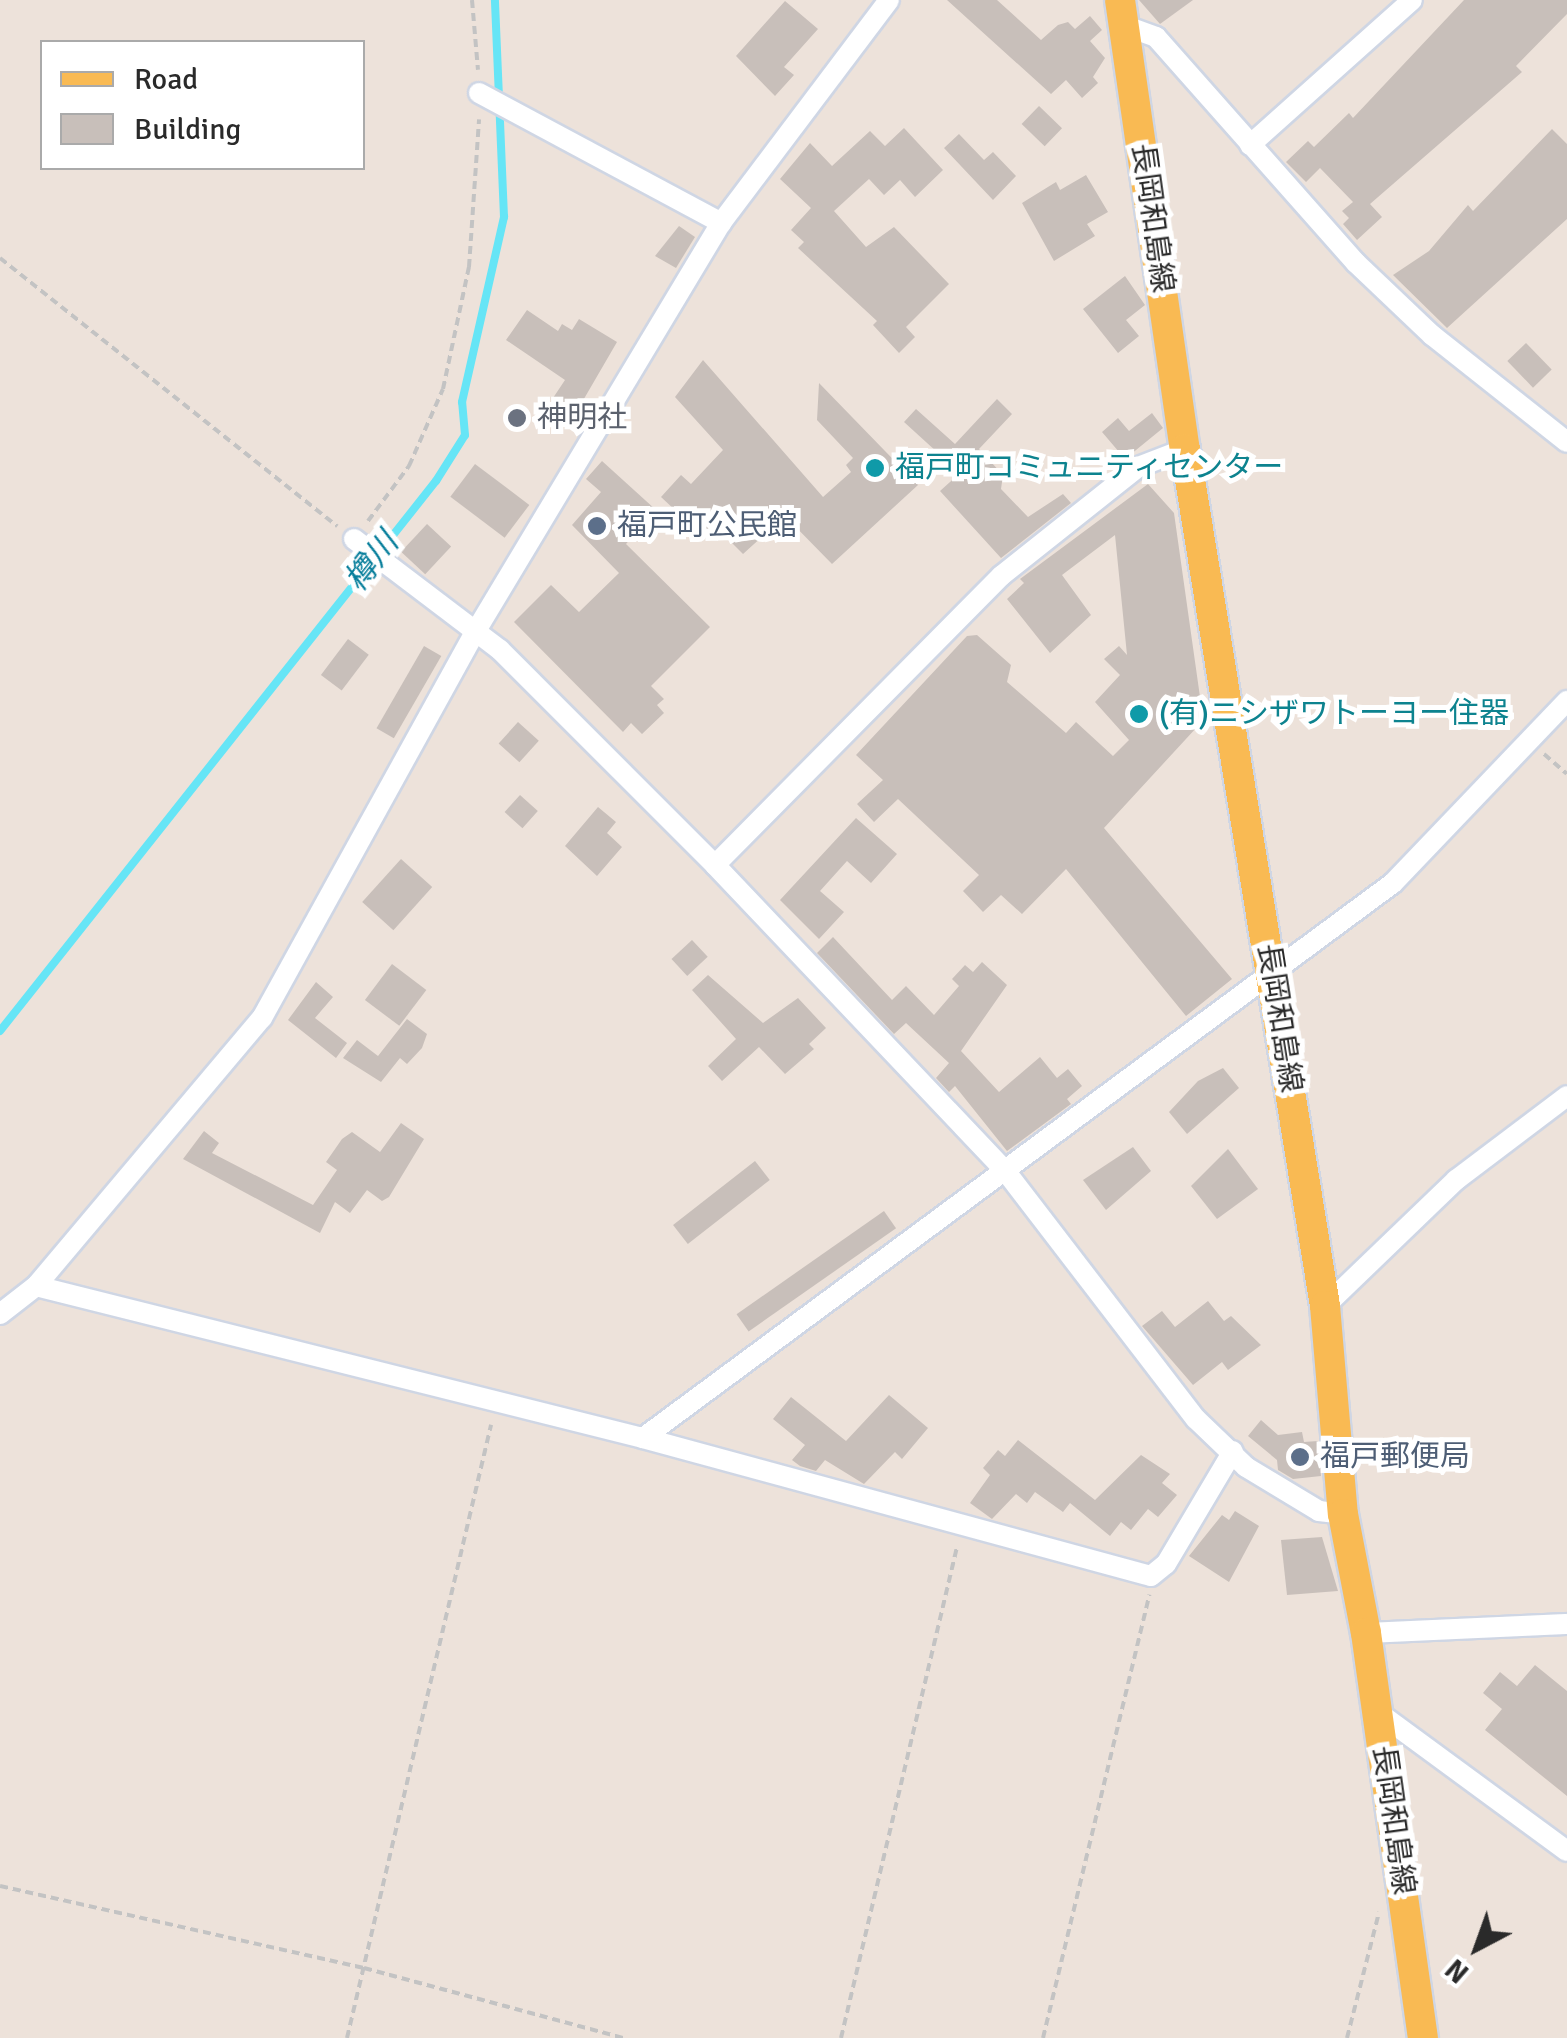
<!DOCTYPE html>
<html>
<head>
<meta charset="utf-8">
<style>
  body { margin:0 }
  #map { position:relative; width:1567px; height:2038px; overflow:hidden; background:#ede2da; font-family:Signika,"Noto Sans JP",sans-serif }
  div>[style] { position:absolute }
  .stream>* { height:8px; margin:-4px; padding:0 4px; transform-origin:4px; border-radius:4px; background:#66e5f6 }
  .building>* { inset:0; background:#c8bfba; transform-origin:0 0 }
  .path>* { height:4px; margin-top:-2px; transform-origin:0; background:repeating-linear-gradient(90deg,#c3c3c3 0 8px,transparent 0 13px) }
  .roads { filter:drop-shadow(2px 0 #cfd6e4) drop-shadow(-2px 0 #cfd6e4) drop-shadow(0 2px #cfd6e4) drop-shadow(0 -2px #cfd6e4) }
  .minor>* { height:20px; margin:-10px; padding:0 10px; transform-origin:10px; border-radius:10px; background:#fff }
  .primary>* { height:30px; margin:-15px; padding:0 15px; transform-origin:15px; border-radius:15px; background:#f9ba53 }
  .dots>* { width:28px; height:28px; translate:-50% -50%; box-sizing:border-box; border:5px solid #fff; border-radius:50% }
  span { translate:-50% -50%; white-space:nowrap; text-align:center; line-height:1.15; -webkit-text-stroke:10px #fff; paint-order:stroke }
  .street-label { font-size:30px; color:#2a2a2a }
  .worship-label { font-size:30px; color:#5b616d }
  .left { translate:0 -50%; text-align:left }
  .culture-label { font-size:30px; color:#0d838f }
  .service-label { font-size:30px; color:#4e5e75 }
  .water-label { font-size:32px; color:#067e9b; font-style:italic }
  .legend { position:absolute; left:40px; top:40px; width:325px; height:130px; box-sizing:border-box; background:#fff; border:2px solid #aaa; margin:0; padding:12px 18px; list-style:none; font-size:30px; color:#2a2a2a }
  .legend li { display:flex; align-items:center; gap:20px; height:50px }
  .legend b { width:50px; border:2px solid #aaa }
  .north { position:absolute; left:1427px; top:1898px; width:100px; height:100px; -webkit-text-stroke:8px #fff; paint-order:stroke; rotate:221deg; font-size:28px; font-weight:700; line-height:40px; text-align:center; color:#2a2a2a }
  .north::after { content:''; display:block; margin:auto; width:35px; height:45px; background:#2a2a2a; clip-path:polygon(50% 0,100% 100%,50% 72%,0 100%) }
</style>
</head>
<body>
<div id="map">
  <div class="stream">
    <i style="left:0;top:1031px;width:702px;rotate:-51.6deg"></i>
    <i style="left:436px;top:481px;width:54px;rotate:-57.8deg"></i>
    <i style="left:465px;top:435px;width:33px;rotate:-95deg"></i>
    <i style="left:462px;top:402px;width:190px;rotate:-77.2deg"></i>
    <i style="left:504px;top:217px;width:217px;rotate:-92.4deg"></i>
  </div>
  <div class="building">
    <i style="clip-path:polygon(947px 0,997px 0,1041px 40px,1058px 25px,1068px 22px,1075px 29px,1090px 16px,1102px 30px,1090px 41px,1105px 58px,1093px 77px,1098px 83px,1082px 98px,1066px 80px,1051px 94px)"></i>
    <i style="clip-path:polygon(1139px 0,1193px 0,1160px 24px)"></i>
    <i style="clip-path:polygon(1464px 0,1567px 0,1567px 14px,1516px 66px,1522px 72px,1370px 204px,1382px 217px,1357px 240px,1343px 224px,1349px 218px,1342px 211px,1353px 202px,1320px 168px,1306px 182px,1286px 162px,1308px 141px,1314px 147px,1349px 113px,1353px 118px)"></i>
    <i style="clip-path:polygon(785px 1px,818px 29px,784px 67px,794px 75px,775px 96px,736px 56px)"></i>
    <i style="left:1039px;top:106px;width:32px;height:25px;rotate:44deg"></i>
    <i style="clip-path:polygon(904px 128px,943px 170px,915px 197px,900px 180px,884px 195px,869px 179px,834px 211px,866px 247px,894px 227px,949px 284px,906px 327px,915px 337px,899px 353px,873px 325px,877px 321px,798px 248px,804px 242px,791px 230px,811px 208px,780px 179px,810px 143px,832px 166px,870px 131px,885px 146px)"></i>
    <i style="clip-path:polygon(1552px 129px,1567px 144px,1567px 219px,1447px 328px,1393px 275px,1429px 251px,1468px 205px,1473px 211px)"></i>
    <i style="clip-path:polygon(959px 134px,984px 160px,993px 152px,1016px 176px,993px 200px,944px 148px)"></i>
    <i style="clip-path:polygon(1086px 175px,1108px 212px,1087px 224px,1095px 236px,1054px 261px,1022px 203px,1056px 182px,1060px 190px)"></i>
    <i style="clip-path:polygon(679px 226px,695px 237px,676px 268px,655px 256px)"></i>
    <i style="clip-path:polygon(1125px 276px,1145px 305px,1126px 320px,1139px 336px,1118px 353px,1083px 309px)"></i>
    <i style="clip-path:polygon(527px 310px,558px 331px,562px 324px,572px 330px,579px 319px,617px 342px,574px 416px,551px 401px,565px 380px,506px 340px)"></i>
    <i style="left:1526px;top:343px;width:37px;height:26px;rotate:46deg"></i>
    <i style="clip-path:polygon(703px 360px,823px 497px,851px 472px,846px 465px,853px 458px,817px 420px,819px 383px,918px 485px,832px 564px,785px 516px,743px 554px,718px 529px,707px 540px,661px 497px,681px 475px,691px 484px,723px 450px,675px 397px)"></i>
    <i style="clip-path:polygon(997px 399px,1012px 414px,979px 449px,1003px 475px,1001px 489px,1028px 517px,1063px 494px,1071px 503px,1001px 558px,940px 491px,960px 473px,904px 422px,916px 409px,955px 444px)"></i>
    <i style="clip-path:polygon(1152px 413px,1163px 428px,1125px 459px,1102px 432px,1118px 418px,1129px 431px)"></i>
    <i style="clip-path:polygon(602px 461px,656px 510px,626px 544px,710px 627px,651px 686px,664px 699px,657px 705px,664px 713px,642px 734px,631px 723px,623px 732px,514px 622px,551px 585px,579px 612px,619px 573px,572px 525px,601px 492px,586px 479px)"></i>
    <i style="left:475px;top:464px;width:68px;height:41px;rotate:37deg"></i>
    <i style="clip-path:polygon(1148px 484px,1174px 513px,1201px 704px,1188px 718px,1197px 727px,1104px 828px,1232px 979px,1186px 1016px,1066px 869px,1022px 914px,1001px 895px,983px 912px,963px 891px,979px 875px,898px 799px,874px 822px,857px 804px,883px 780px,856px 755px,967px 636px,977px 635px,1011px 665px,1007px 682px,1066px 733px,1076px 722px,1113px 756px,1129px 740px,1095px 702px,1120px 675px,1104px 659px,1119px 646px,1127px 655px,1115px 535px,1062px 575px,1091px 615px,1050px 653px,1007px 599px,1024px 583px,1020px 579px)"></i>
    <i style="left:427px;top:524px;width:33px;height:38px;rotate:43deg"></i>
    <i style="left:348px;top:639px;width:26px;height:45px;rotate:37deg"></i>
    <i style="left:424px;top:646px;width:20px;height:95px;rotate:30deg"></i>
    <i style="left:518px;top:722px;width:28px;height:29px;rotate:42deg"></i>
    <i style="left:520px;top:795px;width:24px;height:23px;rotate:42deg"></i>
    <i style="clip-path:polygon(598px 807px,616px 822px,607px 833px,622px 847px,597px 876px,565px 846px)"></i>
    <i style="clip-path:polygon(856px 818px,897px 854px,871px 883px,847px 861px,820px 891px,844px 912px,819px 939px,780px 900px)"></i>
    <i style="left:401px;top:859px;width:42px;height:58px;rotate:42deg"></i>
    <i style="clip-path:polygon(833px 937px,892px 1000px,906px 986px,934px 1015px,959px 986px,952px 979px,965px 965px,973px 972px,982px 962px,1007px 985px,961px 1051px,999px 1092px,1040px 1057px,1057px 1078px,1068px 1069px,1082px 1086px,1067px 1099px,1071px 1104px,1007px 1151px,955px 1086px,949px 1092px,936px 1078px,949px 1063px,906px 1023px,894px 1034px,817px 953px)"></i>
    <i style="left:692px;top:940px;width:23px;height:28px;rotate:47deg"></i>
    <i style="left:392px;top:964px;width:43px;height:45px;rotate:37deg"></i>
    <i style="clip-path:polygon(708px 975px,763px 1023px,798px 998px,826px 1028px,809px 1044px,814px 1049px,785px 1074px,759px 1047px,722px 1081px,708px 1066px,736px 1039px,692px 990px)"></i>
    <i style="clip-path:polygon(316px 982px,333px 997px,315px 1018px,347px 1043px,336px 1058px,288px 1020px)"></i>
    <i style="clip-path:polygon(407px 1019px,427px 1034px,422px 1048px,407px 1064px,400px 1058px,381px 1082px,343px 1058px,357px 1040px,378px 1056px)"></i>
    <i style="clip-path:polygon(1223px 1068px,1239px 1088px,1187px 1134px,1169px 1112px,1198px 1081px)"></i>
    <i style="clip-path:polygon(401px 1123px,424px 1139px,389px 1197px,382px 1201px,367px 1190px,350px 1213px,335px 1202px,320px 1233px,183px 1159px,204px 1131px,219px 1143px,212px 1153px,313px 1205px,337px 1170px,326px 1162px,342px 1139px,352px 1132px,380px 1152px)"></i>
    <i style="clip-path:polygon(1133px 1147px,1151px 1171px,1106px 1210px,1083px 1180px)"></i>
    <i style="clip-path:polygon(1228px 1149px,1258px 1189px,1217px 1219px,1191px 1186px)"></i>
    <i style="left:755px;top:1161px;width:24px;height:104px;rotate:52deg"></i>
    <i style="left:884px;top:1211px;width:21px;height:180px;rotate:55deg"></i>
    <i style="clip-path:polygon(1208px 1301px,1224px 1321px,1231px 1316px,1261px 1345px,1228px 1370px,1222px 1362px,1193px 1385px,1142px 1326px,1162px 1311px,1175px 1327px)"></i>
    <i style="clip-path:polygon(889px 1395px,928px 1428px,902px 1459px,895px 1452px,864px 1484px,825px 1460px,816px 1471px,800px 1466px,792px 1460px,805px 1445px,773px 1419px,791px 1397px,846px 1441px)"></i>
    <i style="clip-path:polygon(1261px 1420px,1278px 1435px,1302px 1432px,1304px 1442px,1318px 1441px,1321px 1476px,1293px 1479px,1278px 1470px,1277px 1460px,1248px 1436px)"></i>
    <i style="clip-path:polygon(1018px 1440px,1095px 1500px,1141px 1455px,1170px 1474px,1162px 1483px,1177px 1495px,1158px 1517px,1148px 1509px,1131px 1530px,1121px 1522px,1110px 1536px,1070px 1503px,1063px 1512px,1035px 1492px,1027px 1503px,1016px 1494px,992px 1519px,970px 1503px,990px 1475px,983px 1468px,998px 1450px,1005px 1456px)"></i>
    <i style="clip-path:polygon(1235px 1511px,1259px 1526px,1229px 1582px,1189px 1556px,1222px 1515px,1229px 1520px)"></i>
    <i style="clip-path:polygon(1322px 1537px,1338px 1591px,1287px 1595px,1281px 1540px)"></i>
    <i style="clip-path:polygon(1535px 1665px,1567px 1691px,1567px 1796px,1485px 1730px,1502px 1709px,1483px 1693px,1500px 1672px,1517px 1686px)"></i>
  </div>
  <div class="path">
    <i style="left:472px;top:0;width:70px;rotate:85.1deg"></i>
    <i style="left:0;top:258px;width:431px;rotate:38.5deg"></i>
    <i style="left:368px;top:521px;width:69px;rotate:-53.3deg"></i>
    <i style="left:409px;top:466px;width:84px;rotate:-66.2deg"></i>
    <i style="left:443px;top:389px;width:125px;rotate:-78deg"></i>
    <i style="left:469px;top:267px;width:148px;rotate:-86.1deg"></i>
    <i style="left:1544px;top:754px;width:30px;rotate:41deg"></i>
    <i style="left:0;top:1886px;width:373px;rotate:12.7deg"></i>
    <i style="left:364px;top:1968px;width:269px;rotate:15.1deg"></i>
    <i style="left:347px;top:2038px;width:630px;rotate:-76.78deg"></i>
    <i style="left:841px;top:2038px;width:505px;rotate:-76.71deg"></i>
    <i style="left:1043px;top:2038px;width:456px;rotate:-76.5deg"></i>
    <i style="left:1347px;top:2038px;width:130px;rotate:-75.7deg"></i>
  </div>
  <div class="roads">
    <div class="minor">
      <i style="left:1123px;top:25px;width:35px;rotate:20deg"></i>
      <i style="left:1156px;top:37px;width:302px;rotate:48.5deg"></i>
      <i style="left:1356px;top:263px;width:105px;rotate:43.5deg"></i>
      <i style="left:1432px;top:335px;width:172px;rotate:38.4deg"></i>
      <i style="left:479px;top:93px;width:275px;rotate:28.2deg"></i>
      <i style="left:1250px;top:145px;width:217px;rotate:-41.8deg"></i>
      <i style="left:354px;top:539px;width:183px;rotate:37.2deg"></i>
      <i style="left:500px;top:650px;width:304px;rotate:45deg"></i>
      <i style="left:715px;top:865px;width:424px;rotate:46.5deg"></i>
      <i style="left:1007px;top:1173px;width:310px;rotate:52.5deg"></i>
      <i style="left:1196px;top:1419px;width:69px;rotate:43.8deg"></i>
      <i style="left:1246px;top:1467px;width:85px;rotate:31.1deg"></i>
      <i style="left:1319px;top:1511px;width:24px;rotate:7deg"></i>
      <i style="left:715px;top:865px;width:407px;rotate:-45.3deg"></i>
      <i style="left:1001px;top:576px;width:175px;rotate:-38.5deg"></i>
      <i style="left:1138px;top:467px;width:50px;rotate:-21deg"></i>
      <i style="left:36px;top:1286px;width:626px;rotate:14.06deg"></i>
      <i style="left:643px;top:1438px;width:526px;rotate:15.2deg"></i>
      <i style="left:1151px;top:1576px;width:19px;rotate:-39deg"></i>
      <i style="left:1166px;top:1564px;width:131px;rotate:-59.3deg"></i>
      <i style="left:1325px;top:1306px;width:182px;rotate:-43.9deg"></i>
      <i style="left:1456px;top:1180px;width:139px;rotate:-37.1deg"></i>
      <i style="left:0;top:1314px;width:46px;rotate:-37.9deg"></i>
      <i style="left:36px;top:1286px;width:351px;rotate:-49.9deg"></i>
      <i style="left:262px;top:1018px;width:444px;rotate:-61.1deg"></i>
      <i style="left:477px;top:629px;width:474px;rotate:-59deg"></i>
      <i style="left:721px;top:223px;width:279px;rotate:-53deg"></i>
      <i style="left:643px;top:1438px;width:933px;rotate:-36.5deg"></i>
      <i style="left:1393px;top:883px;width:252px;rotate:-46.3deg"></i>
      <i style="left:1366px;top:1633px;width:201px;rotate:-2.6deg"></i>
      <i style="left:1379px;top:1713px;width:233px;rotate:36.3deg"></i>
    </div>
    <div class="primary">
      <i style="left:1120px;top:0;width:454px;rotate:81.8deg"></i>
      <i style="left:1185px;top:449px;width:868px;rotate:80.72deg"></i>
      <i style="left:1325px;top:1306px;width:209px;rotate:85.1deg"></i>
      <i style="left:1343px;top:1514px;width:121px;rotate:79.1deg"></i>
      <i style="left:1366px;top:1633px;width:409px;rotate:82deg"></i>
    </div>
  </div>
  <div class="dots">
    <i style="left:517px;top:418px;background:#6b7280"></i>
    <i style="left:875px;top:468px;background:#0f9aa8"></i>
    <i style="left:597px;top:526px;background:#5c6f8a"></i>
    <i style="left:1139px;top:714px;background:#0f9aa8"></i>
    <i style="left:1300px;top:1457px;background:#5c6f8a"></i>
  </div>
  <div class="street-label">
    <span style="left:1152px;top:218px;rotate:82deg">長岡和島線</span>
    <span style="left:1279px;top:1018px;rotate:81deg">長岡和島線</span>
    <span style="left:1393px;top:1820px;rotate:82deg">長岡和島線</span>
  </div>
  <div class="worship-label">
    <span class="left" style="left:537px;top:418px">神明社</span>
  </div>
  <div class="culture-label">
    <span class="left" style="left:895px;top:468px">福戸町コミュニティセンター</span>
    <span class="left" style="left:1159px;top:714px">(有)ニシザワトーヨー住器</span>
  </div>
  <div class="service-label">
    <span class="left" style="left:617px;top:526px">福戸町公民館</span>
    <span class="left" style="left:1320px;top:1457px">福戸郵便局</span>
  </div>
  <div class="water-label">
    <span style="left:372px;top:562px;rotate:-52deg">樽川</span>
  </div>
  <ul class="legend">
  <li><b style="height:12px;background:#f9ba53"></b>Road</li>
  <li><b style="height:28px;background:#c8bfba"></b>Building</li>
  </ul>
  <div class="north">N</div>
</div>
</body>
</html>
